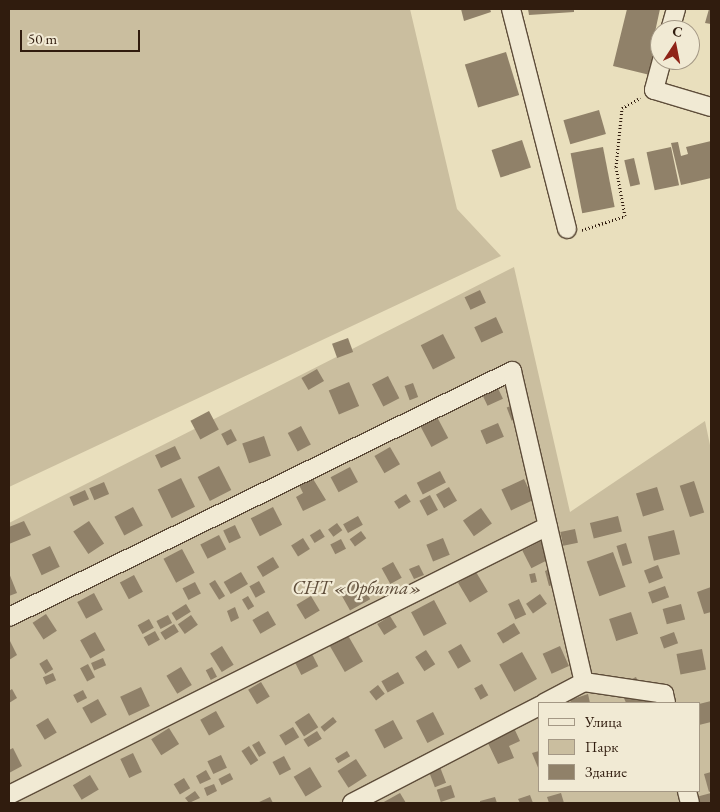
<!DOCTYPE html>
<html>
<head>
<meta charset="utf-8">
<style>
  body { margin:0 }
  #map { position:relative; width:720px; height:812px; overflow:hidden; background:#e9dfbd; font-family:"EB Garamond",serif }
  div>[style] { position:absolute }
  .green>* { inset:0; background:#cabe9f }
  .building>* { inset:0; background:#908169; transform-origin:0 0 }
  .path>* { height:3px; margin-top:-1.5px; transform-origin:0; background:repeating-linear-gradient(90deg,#301c0e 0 1px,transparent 0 3.5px) }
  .roads { filter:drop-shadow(1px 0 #5e4d3a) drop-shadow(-1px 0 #5e4d3a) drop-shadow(0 1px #5e4d3a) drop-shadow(0 -1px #5e4d3a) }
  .minor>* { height:18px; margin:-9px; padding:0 9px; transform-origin:9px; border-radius:9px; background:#f1ead4 }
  span { translate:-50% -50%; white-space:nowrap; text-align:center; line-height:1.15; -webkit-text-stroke:4.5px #f1ead4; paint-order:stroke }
  .park-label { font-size:19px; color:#5e4d3a; font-style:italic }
  .frame { position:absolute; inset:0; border:10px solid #301c0e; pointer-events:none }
  .legend { position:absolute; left:538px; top:702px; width:162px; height:90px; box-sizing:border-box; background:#f1ead4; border:1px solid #a49885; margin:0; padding:6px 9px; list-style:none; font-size:15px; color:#301c0e }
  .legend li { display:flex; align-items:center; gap:10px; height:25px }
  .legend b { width:25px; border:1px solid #a49885 }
  .north { position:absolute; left:650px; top:20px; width:50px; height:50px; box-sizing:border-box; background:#f1ead4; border:1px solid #a49885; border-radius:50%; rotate:11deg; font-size:14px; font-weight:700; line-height:20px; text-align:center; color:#301c0e }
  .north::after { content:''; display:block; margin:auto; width:18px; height:22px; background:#8f2418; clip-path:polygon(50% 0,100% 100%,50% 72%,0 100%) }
  .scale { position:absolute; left:20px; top:30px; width:120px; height:22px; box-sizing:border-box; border:2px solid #301c0e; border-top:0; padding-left:6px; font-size:15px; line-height:18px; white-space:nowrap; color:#301c0e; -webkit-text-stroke:4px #f1ead4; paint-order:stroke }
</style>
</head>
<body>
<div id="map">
  <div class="green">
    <i style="clip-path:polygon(9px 9px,410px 9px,457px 209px,501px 256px,9px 487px)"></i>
    <i style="clip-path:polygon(evenodd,514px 267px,570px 512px,705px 421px,711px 450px,711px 803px,9px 803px,9px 523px,514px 267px,539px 703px,699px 703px,699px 791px,539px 791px,539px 703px)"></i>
  </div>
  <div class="building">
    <i style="clip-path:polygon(461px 9px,490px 9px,491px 12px,464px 21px)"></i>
    <i style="clip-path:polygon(528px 9px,574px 9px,574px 12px,529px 15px)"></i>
    <i style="clip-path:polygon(627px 9px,660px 9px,655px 32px,660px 34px,650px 75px,613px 66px)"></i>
    <i style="clip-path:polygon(709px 9px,711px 9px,711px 24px,705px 23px)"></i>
    <i style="left:506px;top:52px;width:45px;height:43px;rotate:73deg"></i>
    <i style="left:599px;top:110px;width:25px;height:37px;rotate:74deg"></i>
    <i style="left:522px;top:140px;width:29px;height:32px;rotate:72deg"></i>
    <i style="clip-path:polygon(711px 141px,711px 178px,681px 185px,671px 143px,678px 142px,681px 156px,688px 154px,686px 147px)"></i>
    <i style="left:603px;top:147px;width:61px;height:33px;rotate:79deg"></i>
    <i style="left:671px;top:147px;width:39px;height:25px;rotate:78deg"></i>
    <i style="left:634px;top:158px;width:27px;height:10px;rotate:77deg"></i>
    <i style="left:480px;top:290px;width:14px;height:17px;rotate:65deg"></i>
    <i style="left:496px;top:317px;width:17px;height:24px;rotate:65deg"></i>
    <i style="left:443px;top:334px;width:27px;height:25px;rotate:63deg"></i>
    <i style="left:348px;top:338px;width:15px;height:17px;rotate:70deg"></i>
    <i style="left:317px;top:369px;width:14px;height:18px;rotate:60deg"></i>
    <i style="left:388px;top:376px;width:25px;height:18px;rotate:63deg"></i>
    <i style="left:349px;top:382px;width:26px;height:22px;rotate:67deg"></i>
    <i style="left:413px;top:383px;width:15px;height:9px;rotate:70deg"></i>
    <i style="left:497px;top:386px;width:14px;height:17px;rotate:65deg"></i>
    <i style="left:516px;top:404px;width:14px;height:10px;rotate:69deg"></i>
    <i style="left:209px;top:411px;width:21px;height:21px;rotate:62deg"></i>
    <i style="left:436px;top:415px;width:26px;height:19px;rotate:62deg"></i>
    <i style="left:498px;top:423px;width:15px;height:19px;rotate:67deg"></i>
    <i style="left:301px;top:426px;width:21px;height:15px;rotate:62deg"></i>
    <i style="left:231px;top:429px;width:13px;height:11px;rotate:63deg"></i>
    <i style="left:264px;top:436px;width:21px;height:23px;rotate:71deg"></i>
    <i style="left:175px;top:446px;width:14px;height:22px;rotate:65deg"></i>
    <i style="left:390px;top:447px;width:20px;height:18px;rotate:60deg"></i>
    <i style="left:219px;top:466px;width:27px;height:24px;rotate:63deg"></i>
    <i style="left:350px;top:467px;width:17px;height:22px;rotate:62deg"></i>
    <i style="left:440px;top:471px;width:13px;height:26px;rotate:63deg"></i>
    <i style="clip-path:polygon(310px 474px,326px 500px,303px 511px,296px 497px,303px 493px,297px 481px)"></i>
    <i style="left:181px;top:478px;width:32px;height:26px;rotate:64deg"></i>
    <i style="left:524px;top:479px;width:23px;height:25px;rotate:65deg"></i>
    <i style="left:694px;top:481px;width:33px;height:15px;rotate:72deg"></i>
    <i style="left:104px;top:482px;width:13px;height:16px;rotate:67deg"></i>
    <i style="left:449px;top:487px;width:16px;height:15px;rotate:60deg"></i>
    <i style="left:657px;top:487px;width:24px;height:22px;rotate:73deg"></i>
    <i style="left:85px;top:490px;width:10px;height:17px;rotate:66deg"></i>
    <i style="left:406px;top:494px;width:9px;height:14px;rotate:58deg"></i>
    <i style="left:430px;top:495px;width:17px;height:12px;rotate:62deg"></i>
    <i style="left:133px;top:507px;width:21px;height:21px;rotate:62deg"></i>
    <i style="left:273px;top:507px;width:20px;height:25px;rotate:63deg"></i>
    <i style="left:481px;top:508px;width:19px;height:22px;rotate:55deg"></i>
    <i style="left:358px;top:516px;width:10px;height:17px;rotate:61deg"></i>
    <i style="left:618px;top:516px;width:16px;height:29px;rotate:76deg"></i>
    <i style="clip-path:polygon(24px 521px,31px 535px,9px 544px,9px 527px)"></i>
    <i style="left:89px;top:521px;width:27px;height:19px;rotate:56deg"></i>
    <i style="left:337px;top:523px;width:9px;height:11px;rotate:54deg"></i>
    <i style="left:235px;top:525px;width:14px;height:13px;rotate:65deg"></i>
    <i style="left:320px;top:529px;width:9px;height:12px;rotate:58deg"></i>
    <i style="left:575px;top:529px;width:14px;height:15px;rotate:78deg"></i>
    <i style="left:674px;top:530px;width:25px;height:27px;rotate:76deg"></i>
    <i style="left:361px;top:531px;width:9px;height:14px;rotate:54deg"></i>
    <i style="left:219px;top:535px;width:16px;height:21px;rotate:63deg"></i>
    <i style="left:303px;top:538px;width:13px;height:14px;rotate:58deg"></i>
    <i style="left:443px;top:538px;width:18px;height:18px;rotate:68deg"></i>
    <i style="left:341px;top:539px;width:11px;height:12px;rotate:63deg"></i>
    <i style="left:541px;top:541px;width:20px;height:21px;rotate:63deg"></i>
    <i style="left:626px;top:543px;width:21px;height:10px;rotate:73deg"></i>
    <i style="left:50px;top:546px;width:23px;height:20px;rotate:65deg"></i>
    <i style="left:182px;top:549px;width:27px;height:21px;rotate:62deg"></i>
    <i style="left:613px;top:552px;width:37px;height:28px;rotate:70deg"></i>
    <i style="left:273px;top:557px;width:12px;height:19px;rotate:59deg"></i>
    <i style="left:393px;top:562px;width:18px;height:13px;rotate:61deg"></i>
    <i style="clip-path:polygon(419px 565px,424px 575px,414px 579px,409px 569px)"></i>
    <i style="left:658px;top:565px;width:14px;height:15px;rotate:69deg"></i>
    <i style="clip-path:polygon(552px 568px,557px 584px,549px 586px,545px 571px)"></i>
    <i style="left:241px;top:572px;width:14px;height:20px;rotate:60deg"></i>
    <i style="left:476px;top:572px;width:23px;height:21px;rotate:59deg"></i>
    <i style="clip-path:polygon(9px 573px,17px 593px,9px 596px)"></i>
    <i style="left:535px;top:573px;width:9px;height:6px;rotate:77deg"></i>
    <i style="left:134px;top:575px;width:19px;height:16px;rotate:62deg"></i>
    <i style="left:215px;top:580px;width:19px;height:7px;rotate:58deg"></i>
    <i style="left:259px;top:581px;width:13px;height:11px;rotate:61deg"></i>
    <i style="left:360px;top:581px;width:21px;height:23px;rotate:61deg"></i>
    <i style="left:195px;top:582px;width:13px;height:14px;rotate:63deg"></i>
    <i style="left:665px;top:586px;width:12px;height:18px;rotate:70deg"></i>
    <i style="clip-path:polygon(711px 587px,711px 612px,704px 614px,697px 592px)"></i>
    <i style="left:94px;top:593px;width:19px;height:19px;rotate:62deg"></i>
    <i style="left:540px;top:594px;width:12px;height:17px;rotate:55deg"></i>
    <i style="left:248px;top:596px;width:12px;height:7px;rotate:59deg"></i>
    <i style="left:311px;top:596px;width:17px;height:17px;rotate:59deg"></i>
    <i style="left:519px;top:599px;width:17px;height:12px;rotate:65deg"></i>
    <i style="left:434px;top:600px;width:27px;height:26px;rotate:62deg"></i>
    <i style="left:186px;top:604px;width:9px;height:17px;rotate:58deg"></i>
    <i style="left:681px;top:604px;width:16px;height:19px;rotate:75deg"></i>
    <i style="clip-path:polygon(235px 607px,239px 618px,231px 622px,227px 611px)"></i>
    <i style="left:268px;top:611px;width:16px;height:18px;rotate:60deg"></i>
    <i style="left:631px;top:612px;width:23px;height:23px;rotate:72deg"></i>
    <i style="left:46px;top:614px;width:20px;height:16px;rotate:57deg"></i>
    <i style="left:168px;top:615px;width:9px;height:13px;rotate:63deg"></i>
    <i style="left:191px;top:615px;width:12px;height:16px;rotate:55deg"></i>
    <i style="left:390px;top:616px;width:13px;height:15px;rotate:58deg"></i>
    <i style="left:149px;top:619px;width:10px;height:13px;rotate:61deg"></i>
    <i style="left:514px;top:623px;width:12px;height:20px;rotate:59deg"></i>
    <i style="left:174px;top:624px;width:9px;height:16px;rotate:58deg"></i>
    <i style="left:155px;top:631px;width:10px;height:13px;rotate:61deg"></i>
    <i style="left:95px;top:632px;width:21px;height:17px;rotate:61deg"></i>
    <i style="left:346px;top:632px;width:34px;height:21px;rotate:60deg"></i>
    <i style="left:674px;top:632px;width:12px;height:15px;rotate:70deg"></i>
    <i style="clip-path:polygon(9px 639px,17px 655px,9px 660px)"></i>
    <i style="left:461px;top:644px;width:20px;height:15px;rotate:60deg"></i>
    <i style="left:222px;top:646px;width:22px;height:14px;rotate:58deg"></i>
    <i style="left:560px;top:646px;width:22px;height:19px;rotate:66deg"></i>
    <i style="left:702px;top:649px;width:21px;height:26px;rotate:79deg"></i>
    <i style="left:426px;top:650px;width:17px;height:13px;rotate:57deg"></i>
    <i style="left:311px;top:652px;width:16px;height:19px;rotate:63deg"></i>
    <i style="left:522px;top:652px;width:31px;height:26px;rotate:61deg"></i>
    <i style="left:103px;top:658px;width:8px;height:13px;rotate:67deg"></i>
    <i style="left:47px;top:659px;width:12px;height:9px;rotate:59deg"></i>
    <i style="left:88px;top:664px;width:15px;height:9px;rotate:62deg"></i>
    <i style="left:181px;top:667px;width:21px;height:17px;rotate:59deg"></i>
    <i style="left:212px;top:667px;width:11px;height:7px;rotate:63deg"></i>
    <i style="left:398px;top:672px;width:13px;height:19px;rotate:61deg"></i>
    <i style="left:53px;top:673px;width:8px;height:11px;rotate:67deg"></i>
    <i style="clip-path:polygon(636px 677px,647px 703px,626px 703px,619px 685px)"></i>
    <i style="left:261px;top:682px;width:17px;height:15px;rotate:59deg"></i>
    <i style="left:482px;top:684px;width:13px;height:9px;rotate:61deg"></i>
    <i style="left:378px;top:685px;width:11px;height:11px;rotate:52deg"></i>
    <i style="left:141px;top:687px;width:21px;height:23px;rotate:65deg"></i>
    <i style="clip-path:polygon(12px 689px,17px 698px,9px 703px,9px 691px)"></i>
    <i style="left:83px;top:690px;width:9px;height:11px;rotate:63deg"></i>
    <i style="clip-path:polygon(588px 694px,590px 703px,571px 703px,570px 700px)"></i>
    <i style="left:98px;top:699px;width:18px;height:18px;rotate:61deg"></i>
    <i style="clip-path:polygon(711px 701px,711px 722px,699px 725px,699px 704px)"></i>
    <i style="left:216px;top:711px;width:18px;height:18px;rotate:61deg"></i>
    <i style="left:433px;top:712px;width:25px;height:19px;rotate:63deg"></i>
    <i style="left:309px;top:713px;width:17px;height:17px;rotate:57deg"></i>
    <i style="left:333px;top:717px;width:6px;height:16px;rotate:51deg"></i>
    <i style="left:48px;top:718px;width:17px;height:14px;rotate:59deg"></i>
    <i style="left:393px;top:720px;width:21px;height:21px;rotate:62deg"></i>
    <i style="left:293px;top:727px;width:12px;height:16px;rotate:59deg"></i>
    <i style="left:169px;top:728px;width:19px;height:21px;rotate:58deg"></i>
    <i style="clip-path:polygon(514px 728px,520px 741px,509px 746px,514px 758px,498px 764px,487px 741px)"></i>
    <i style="left:317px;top:731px;width:9px;height:16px;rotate:58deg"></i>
    <i style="left:259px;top:741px;width:14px;height:8px;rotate:60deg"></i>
    <i style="left:249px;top:746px;width:17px;height:9px;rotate:57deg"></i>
    <i style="clip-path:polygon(13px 748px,22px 766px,9px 773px,9px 750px)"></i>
    <i style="left:347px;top:751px;width:6px;height:14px;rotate:59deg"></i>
    <i style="clip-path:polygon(539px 751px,539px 770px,532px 753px)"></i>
    <i style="left:133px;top:753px;width:21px;height:14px;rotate:65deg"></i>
    <i style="left:221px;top:755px;width:14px;height:15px;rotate:65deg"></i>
    <i style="left:284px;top:756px;width:15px;height:13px;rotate:62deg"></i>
    <i style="left:356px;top:759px;width:20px;height:22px;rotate:57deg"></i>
    <i style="left:310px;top:767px;width:23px;height:19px;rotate:59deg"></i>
    <i style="left:440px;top:767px;width:17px;height:12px;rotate:69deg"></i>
    <i style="clip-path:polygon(206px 770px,211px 779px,200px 784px,196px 776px)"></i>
    <i style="clip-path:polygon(711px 772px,711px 791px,709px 792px,704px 774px)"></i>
    <i style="left:230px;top:773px;width:7px;height:13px;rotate:63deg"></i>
    <i style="left:90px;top:775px;width:17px;height:20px;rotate:59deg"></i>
    <i style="left:184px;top:778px;width:12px;height:12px;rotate:59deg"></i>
    <i style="clip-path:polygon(214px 784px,217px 791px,207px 796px,204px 788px)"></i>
    <i style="left:451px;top:785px;width:13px;height:15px;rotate:72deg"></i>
    <i style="clip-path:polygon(195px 791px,200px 798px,189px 803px,185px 798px)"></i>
    <i style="clip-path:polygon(400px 793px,406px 803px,382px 803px)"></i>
    <i style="clip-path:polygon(561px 793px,564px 803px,549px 803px,547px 797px)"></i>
    <i style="clip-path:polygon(711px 793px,711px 803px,698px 803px,696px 797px)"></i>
    <i style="clip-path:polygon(530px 795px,533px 803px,520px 803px,518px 799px)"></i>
    <i style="clip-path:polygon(270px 797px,273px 803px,257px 803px)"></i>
    <i style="clip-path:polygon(495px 797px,497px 803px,480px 803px,480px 801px)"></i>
  </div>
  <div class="path">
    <i style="left:582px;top:230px;width:45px;rotate:-18deg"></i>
    <i style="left:625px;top:216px;width:50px;rotate:-100.4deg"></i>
    <i style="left:616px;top:167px;width:59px;rotate:-84.2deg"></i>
    <i style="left:622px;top:108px;width:21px;rotate:-29deg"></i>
  </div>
  <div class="roads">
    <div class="minor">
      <i style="left:511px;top:9px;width:227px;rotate:75.7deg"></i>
      <i style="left:670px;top:30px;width:22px;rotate:-74deg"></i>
      <i style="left:662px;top:60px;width:31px;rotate:105deg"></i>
      <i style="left:654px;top:90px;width:59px;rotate:16.6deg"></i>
      <i style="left:9px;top:617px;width:560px;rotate:-26.06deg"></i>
      <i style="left:512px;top:371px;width:319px;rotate:77deg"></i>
      <i style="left:584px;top:682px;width:45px;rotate:152.3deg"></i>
      <i style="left:584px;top:682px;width:81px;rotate:8.5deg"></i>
      <i style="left:664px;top:694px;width:9px;rotate:77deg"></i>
      <i style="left:687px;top:791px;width:12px;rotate:76deg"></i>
      <i style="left:9px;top:795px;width:602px;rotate:-26.52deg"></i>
      <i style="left:352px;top:803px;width:211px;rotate:-27.4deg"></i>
    </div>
  </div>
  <div class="park-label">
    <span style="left:357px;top:588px">СНТ «Орбита»</span>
  </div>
  <div class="frame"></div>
  <ul class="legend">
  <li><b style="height:6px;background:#f1ead4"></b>Улица</li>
  <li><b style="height:14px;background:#cabe9f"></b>Парк</li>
  <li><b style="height:14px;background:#908169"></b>Здание</li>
  </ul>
  <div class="north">С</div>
  <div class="scale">50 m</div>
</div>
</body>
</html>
